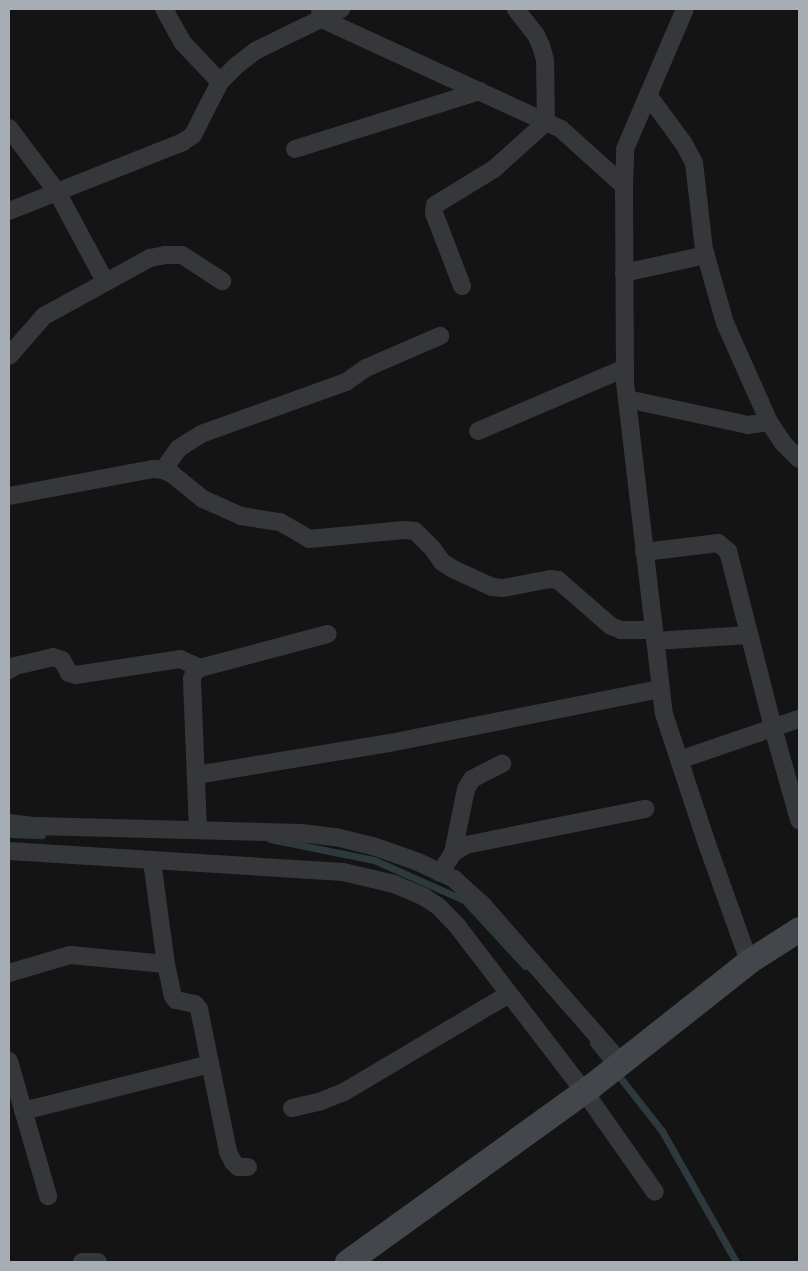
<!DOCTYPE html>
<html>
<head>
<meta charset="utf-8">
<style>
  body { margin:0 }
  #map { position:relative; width:808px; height:1271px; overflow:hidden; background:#141415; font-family:Karla,sans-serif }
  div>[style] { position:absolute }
  .stream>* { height:7px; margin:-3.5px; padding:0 3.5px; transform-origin:3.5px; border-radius:3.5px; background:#2e393d }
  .street>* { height:18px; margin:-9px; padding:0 9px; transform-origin:9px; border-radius:9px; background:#35373a }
  .secondary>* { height:25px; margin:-12.5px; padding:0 12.5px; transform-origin:12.5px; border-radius:12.5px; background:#43464a }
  span { translate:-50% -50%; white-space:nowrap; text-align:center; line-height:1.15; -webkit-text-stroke:4px #0f0f10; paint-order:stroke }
  .frame { position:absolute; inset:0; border:10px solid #a7adb5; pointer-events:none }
</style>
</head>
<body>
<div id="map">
  <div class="stream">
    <i style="left:9px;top:834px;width:33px;rotate:2deg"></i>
    <i style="left:270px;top:839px;width:106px;rotate:11.4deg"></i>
    <i style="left:374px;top:860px;width:98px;rotate:24deg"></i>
    <i style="left:464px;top:900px;width:90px;rotate:47.3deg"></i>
    <i style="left:593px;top:1043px;width:112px;rotate:51.9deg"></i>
    <i style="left:662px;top:1131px;width:150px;rotate:60.5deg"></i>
  </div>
  <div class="street">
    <i style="left:164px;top:9px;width:38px;rotate:61deg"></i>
    <i style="left:182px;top:42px;width:55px;rotate:46.5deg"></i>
    <i style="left:320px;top:9px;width:10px;rotate:79deg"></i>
    <i style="left:322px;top:19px;width:263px;rotate:24.7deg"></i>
    <i style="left:561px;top:129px;width:85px;rotate:42.1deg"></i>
    <i style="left:624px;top:186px;width:197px;rotate:89.7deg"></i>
    <i style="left:625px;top:383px;width:333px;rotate:83.3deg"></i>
    <i style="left:664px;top:714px;width:137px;rotate:71.7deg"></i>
    <i style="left:707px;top:844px;width:124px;rotate:70.3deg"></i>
    <i style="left:648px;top:95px;width:61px;rotate:53.7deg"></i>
    <i style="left:684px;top:144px;width:21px;rotate:62deg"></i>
    <i style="left:694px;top:163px;width:87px;rotate:83.4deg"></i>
    <i style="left:704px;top:249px;width:77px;rotate:74.2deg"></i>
    <i style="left:725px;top:323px;width:108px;rotate:66deg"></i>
    <i style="left:769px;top:422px;width:27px;rotate:56deg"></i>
    <i style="left:784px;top:444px;width:21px;rotate:45deg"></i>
    <i style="left:9px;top:128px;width:80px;rotate:53.1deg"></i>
    <i style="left:57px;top:192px;width:101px;rotate:61.7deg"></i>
    <i style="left:295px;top:149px;width:194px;rotate:-17.4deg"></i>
    <i style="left:624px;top:186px;width:37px;rotate:-88deg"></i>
    <i style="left:625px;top:149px;width:152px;rotate:-66.8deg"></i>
    <i style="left:9px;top:211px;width:187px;rotate:-21.6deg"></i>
    <i style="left:183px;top:142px;width:12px;rotate:-35deg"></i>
    <i style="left:193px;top:135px;width:59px;rotate:-63deg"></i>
    <i style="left:220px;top:82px;width:23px;rotate:-45deg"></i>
    <i style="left:236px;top:66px;width:24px;rotate:-38deg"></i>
    <i style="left:255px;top:51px;width:96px;rotate:-26deg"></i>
    <i style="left:624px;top:273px;width:84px;rotate:-12.4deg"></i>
    <i style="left:462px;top:286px;width:78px;rotate:-111deg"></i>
    <i style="left:434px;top:213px;width:8px;rotate:-83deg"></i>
    <i style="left:435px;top:205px;width:69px;rotate:-31.4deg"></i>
    <i style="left:494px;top:169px;width:70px;rotate:-42.1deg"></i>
    <i style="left:546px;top:122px;width:62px;rotate:-90.9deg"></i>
    <i style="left:545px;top:60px;width:15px;rotate:-106deg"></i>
    <i style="left:541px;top:46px;width:12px;rotate:-114deg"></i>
    <i style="left:536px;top:35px;width:33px;rotate:-128deg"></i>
    <i style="left:9px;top:356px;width:53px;rotate:-48.8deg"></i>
    <i style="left:44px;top:316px;width:121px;rotate:-28.7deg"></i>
    <i style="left:150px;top:258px;width:15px;rotate:-11deg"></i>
    <i style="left:165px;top:255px;width:17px"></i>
    <i style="left:182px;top:255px;width:48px;rotate:33deg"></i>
    <i style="left:627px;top:399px;width:124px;rotate:12.1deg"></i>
    <i style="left:748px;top:425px;width:21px;rotate:-8deg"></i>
    <i style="left:478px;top:431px;width:160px;rotate:-23.2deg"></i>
    <i style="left:163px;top:470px;width:27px;rotate:-54deg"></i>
    <i style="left:179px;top:448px;width:26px;rotate:-32deg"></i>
    <i style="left:201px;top:434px;width:154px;rotate:-19.7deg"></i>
    <i style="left:346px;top:382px;width:24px;rotate:-35deg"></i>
    <i style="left:366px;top:368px;width:81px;rotate:-23.4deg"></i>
    <i style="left:9px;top:496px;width:147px;rotate:-10.6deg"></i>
    <i style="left:153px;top:469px;width:10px;rotate:6deg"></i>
    <i style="left:163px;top:470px;width:10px;rotate:24deg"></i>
    <i style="left:172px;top:474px;width:40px;rotate:39deg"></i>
    <i style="left:203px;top:499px;width:42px;rotate:24.1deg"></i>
    <i style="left:241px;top:516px;width:39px;rotate:9deg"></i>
    <i style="left:280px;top:522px;width:34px;rotate:30deg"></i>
    <i style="left:309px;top:539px;width:95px;rotate:-5.4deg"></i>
    <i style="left:404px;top:530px;width:11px;rotate:5deg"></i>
    <i style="left:415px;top:531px;width:24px;rotate:45deg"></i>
    <i style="left:432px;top:548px;width:17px;rotate:54deg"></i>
    <i style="left:442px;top:562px;width:13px;rotate:32deg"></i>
    <i style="left:453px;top:569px;width:43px;rotate:24.8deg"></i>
    <i style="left:492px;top:587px;width:11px;rotate:5deg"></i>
    <i style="left:503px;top:588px;width:48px;rotate:-10.8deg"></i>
    <i style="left:550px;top:579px;width:8px;rotate:7deg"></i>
    <i style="left:558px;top:580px;width:70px;rotate:41deg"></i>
    <i style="left:611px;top:626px;width:11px;rotate:22deg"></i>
    <i style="left:621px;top:630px;width:32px"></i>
    <i style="left:644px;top:552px;width:75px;rotate:-6.9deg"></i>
    <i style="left:718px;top:543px;width:13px;rotate:39deg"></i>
    <i style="left:728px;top:551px;width:183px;rotate:75.7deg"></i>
    <i style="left:773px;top:728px;width:96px;rotate:74.2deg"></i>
    <i style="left:655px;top:641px;width:94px;rotate:-3.7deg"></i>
    <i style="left:9px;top:670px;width:7px;rotate:-34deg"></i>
    <i style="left:15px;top:666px;width:39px;rotate:-13deg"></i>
    <i style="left:53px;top:657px;width:9px;rotate:18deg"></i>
    <i style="left:62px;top:660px;width:15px;rotate:62deg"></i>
    <i style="left:69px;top:673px;width:7px;rotate:16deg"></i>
    <i style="left:76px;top:675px;width:105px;rotate:-8.7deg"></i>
    <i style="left:180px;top:659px;width:22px;rotate:24deg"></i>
    <i style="left:679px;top:760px;width:127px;rotate:-18.9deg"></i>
    <i style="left:196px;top:775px;width:197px;rotate:-9.4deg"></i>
    <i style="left:390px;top:743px;width:276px;rotate:-11.3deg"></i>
    <i style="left:9px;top:823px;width:26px;rotate:7deg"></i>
    <i style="left:35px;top:826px;width:266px;rotate:1.5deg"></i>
    <i style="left:301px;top:833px;width:35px;rotate:7deg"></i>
    <i style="left:336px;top:837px;width:38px;rotate:14deg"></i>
    <i style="left:373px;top:846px;width:48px;rotate:19.6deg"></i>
    <i style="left:418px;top:862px;width:40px;rotate:25deg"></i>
    <i style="left:454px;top:879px;width:36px;rotate:42deg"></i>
    <i style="left:481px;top:903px;width:213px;rotate:48.8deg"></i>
    <i style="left:198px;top:830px;width:151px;rotate:-92.3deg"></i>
    <i style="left:192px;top:679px;width:6px;rotate:-72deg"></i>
    <i style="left:194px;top:673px;width:8px;rotate:-40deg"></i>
    <i style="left:200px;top:668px;width:132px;rotate:-14.9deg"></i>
    <i style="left:9px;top:851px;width:335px;rotate:3.6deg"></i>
    <i style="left:343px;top:872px;width:52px;rotate:13.2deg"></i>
    <i style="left:394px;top:884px;width:33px;rotate:23deg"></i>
    <i style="left:424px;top:897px;width:17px;rotate:33deg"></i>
    <i style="left:438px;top:906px;width:29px;rotate:46deg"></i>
    <i style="left:458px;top:927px;width:207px;rotate:52.5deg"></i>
    <i style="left:584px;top:1091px;width:123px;rotate:54.9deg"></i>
    <i style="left:453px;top:853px;width:65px;rotate:-78.5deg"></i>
    <i style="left:466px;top:789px;width:12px;rotate:-59deg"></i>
    <i style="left:472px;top:779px;width:34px;rotate:-27deg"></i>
    <i style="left:152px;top:861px;width:104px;rotate:82.3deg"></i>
    <i style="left:166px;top:964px;width:33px;rotate:78deg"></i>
    <i style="left:173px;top:996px;width:5px;rotate:53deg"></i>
    <i style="left:176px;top:1000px;width:19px;rotate:12deg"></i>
    <i style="left:195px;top:1004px;width:6px;rotate:51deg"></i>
    <i style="left:199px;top:1009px;width:146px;rotate:78.5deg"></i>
    <i style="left:228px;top:1152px;width:11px;rotate:63deg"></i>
    <i style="left:233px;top:1162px;width:7px;rotate:45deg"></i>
    <i style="left:238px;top:1167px;width:10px"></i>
    <i style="left:440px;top:873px;width:24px;rotate:-57deg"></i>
    <i style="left:453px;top:853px;width:15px;rotate:-32deg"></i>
    <i style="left:466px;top:845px;width:183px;rotate:-11.4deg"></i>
    <i style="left:9px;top:973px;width:64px;rotate:-16.4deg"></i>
    <i style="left:70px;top:955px;width:96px;rotate:5.4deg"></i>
    <i style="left:9px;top:1061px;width:141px;rotate:73.9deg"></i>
    <i style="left:292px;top:1108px;width:28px;rotate:-13deg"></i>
    <i style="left:319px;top:1102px;width:27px;rotate:-22deg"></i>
    <i style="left:344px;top:1092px;width:192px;rotate:-30.7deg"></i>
    <i style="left:23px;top:1111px;width:193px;rotate:-14.1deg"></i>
    <i style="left:82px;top:1262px;width:16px"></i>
  </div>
  <div class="secondary">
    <i style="left:347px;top:1262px;width:301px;rotate:-35.8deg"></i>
    <i style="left:591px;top:1086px;width:201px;rotate:-38.3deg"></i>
    <i style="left:749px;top:961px;width:59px;rotate:-32.6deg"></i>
  </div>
  <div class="frame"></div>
</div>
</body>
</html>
